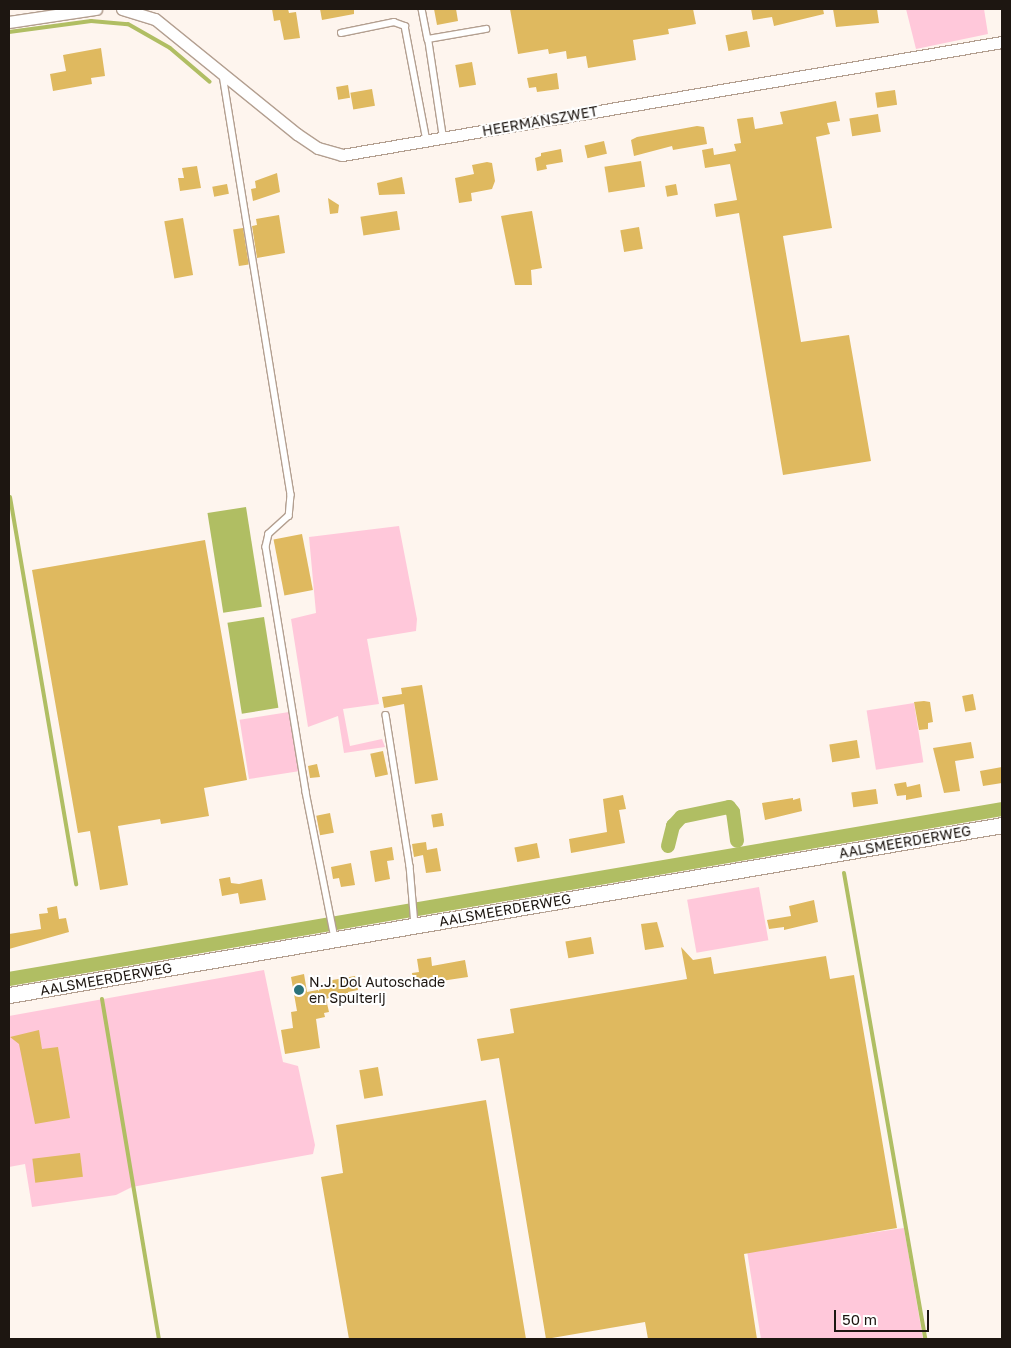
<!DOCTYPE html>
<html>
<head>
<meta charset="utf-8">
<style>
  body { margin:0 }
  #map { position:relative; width:1011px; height:1348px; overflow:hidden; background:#fef5ee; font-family:"Golos Text",sans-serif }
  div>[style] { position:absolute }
  .green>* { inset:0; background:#ffc8da; transform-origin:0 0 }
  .water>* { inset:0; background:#b0be63; transform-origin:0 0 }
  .stream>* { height:4px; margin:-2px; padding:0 2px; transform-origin:2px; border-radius:2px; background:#b0be63 }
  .canal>* { height:14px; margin:-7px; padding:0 7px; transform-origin:7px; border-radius:7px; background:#b0be63 }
  .building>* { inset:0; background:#dfb95f; transform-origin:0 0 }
  .roads { filter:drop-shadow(1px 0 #b39f90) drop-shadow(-1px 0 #b39f90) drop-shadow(0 1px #b39f90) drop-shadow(0 -1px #b39f90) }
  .service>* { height:5.5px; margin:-2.75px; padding:0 2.75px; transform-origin:2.75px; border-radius:2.75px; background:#fff }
  .minor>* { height:11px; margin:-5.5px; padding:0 5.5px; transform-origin:5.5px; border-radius:5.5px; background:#fff }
  .tertiary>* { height:15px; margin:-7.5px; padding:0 7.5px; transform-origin:7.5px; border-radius:7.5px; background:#fff }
  .dots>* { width:14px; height:14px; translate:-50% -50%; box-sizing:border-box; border:2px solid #fff; border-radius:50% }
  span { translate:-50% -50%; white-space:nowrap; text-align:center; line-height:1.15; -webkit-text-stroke:4px #fff; paint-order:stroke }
  .street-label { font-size:14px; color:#1d1611 }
  .poi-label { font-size:14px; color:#1d1611 }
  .left { translate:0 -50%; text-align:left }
  .frame { position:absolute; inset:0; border:10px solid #1d1611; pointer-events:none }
  .scale { position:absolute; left:834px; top:1310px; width:95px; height:22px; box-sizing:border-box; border:2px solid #1d1611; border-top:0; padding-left:6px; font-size:15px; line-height:18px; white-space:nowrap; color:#1d1611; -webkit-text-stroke:4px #fff; paint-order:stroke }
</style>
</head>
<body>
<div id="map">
  <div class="green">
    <i style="clip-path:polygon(906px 9px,984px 9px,988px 34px,916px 49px)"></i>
    <i style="clip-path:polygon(399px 526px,417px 619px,416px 631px,367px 639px,379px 704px,343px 709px,350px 746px,382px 739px,385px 747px,344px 753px,338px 716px,308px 727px,291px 619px,316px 613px,309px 537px)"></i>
    <i style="left:914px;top:703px;width:60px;height:48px;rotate:81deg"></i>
    <i style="left:289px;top:712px;width:60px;height:50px;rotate:81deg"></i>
    <i style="left:759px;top:887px;width:54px;height:73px;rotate:80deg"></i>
    <i style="clip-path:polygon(264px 970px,283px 1062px,298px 1066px,315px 1145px,313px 1154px,132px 1187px,116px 1195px,32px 1207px,25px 1164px,9px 1167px,9px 1016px)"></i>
    <i style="clip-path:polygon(904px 1228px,923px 1339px,761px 1339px,747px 1251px)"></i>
  </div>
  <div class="water">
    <i style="left:246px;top:507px;width:101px;height:39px;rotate:81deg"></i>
    <i style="left:264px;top:617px;width:92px;height:37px;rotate:81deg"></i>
  </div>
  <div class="stream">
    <i style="left:9px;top:32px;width:83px;rotate:-7.6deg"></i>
    <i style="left:91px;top:21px;width:37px;rotate:5deg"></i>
    <i style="left:128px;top:24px;width:48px;rotate:29.7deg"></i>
    <i style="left:170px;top:48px;width:52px;rotate:40.4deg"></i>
    <i style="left:10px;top:497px;width:393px;rotate:80.3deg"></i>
    <i style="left:844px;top:873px;width:473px;rotate:80.1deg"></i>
    <i style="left:102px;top:999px;width:345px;rotate:80.5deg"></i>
  </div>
  <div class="canal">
    <i style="left:668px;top:846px;width:21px;rotate:-76deg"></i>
    <i style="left:673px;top:826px;width:12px;rotate:-48deg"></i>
    <i style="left:681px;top:817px;width:49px;rotate:-11.8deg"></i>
    <i style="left:729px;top:807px;width:6px;rotate:51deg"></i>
    <i style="left:733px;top:812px;width:29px;rotate:82deg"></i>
    <i style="left:9px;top:979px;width:1007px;rotate:-9.71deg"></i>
  </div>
  <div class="building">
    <i style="clip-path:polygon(272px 9px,288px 9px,289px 13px,296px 12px,300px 38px,284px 40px,280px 20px,274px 21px)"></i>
    <i style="clip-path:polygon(320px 9px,354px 9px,354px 14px,322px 20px)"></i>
    <i style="clip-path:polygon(434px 9px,456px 9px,458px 21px,437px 25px)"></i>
    <i style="clip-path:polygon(510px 9px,693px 9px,696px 24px,668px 29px,669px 34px,633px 40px,636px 60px,588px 68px,586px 56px,567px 59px,566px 51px,549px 54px,548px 49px,518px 54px)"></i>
    <i style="clip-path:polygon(751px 9px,823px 9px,824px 14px,774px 26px,772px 17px,753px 20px)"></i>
    <i style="clip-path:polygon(833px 9px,877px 9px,879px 23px,836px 27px)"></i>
    <i style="left:747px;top:31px;width:16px;height:22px;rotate:79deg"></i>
    <i style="clip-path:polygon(101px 48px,105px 76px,91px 78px,92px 84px,53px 91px,50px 74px,66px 71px,63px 55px)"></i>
    <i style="left:472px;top:62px;width:23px;height:17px;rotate:80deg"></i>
    <i style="clip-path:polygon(557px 73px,559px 89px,537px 92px,536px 87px,529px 88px,527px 78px)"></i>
    <i style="left:348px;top:85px;width:13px;height:12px;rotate:81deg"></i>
    <i style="left:372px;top:89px;width:17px;height:22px;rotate:80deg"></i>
    <i style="left:895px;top:90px;width:15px;height:20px;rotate:82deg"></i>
    <i style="clip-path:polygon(836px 101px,840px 121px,827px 123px,830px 134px,816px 137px,832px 228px,783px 236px,801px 342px,849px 335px,871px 461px,783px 475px,739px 213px,716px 217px,714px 204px,737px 200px,730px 164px,705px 168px,702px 150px,713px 148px,714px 155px,736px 151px,734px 144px,741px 143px,737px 119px,753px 117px,755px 129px,783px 124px,780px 112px)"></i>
    <i style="left:878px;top:114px;width:18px;height:29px;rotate:81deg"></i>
    <i style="clip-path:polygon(697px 126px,704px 127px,707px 144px,673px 150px,672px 146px,634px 156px,631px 140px,637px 137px)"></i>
    <i style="left:604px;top:141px;width:13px;height:20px;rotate:77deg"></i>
    <i style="clip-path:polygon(561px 149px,563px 162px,546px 165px,547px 169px,537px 171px,535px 158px,541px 156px,541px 153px)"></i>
    <i style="left:641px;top:161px;width:26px;height:37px;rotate:81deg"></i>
    <i style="clip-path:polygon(487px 162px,492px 163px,495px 181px,492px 189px,471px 193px,472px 201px,459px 203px,455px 178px,474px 174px,472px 165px)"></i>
    <i style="clip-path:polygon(197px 166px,201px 188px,180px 191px,178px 178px,184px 178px,182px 168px)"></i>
    <i style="clip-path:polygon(277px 173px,280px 192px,253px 201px,251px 189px,256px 188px,255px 181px)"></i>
    <i style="clip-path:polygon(402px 177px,405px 194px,379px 195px,377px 183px)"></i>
    <i style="left:227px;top:184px;width:10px;height:15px;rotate:79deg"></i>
    <i style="left:676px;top:184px;width:11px;height:11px;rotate:80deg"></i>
    <i style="clip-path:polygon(328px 198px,339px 205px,338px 213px,330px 214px)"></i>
    <i style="left:397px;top:211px;width:19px;height:37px;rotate:81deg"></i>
    <i style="clip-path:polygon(532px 211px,542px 268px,531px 270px,532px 285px,515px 285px,501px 216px)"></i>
    <i style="clip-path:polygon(279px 215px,285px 253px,257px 258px,252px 226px,257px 225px,256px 219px)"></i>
    <i style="left:183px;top:218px;width:58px;height:19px;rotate:80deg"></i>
    <i style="left:639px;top:227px;width:22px;height:19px;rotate:80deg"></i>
    <i style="left:243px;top:228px;width:37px;height:10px;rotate:81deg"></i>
    <i style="left:302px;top:534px;width:57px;height:29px;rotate:79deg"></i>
    <i style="clip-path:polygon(205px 540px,247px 780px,204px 788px,209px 816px,161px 824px,160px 819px,118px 826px,128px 885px,100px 890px,90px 831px,78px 833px,32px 570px)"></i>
    <i style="clip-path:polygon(422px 685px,438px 780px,415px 784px,404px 704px,384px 708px,382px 697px,402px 694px,401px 688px)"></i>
    <i style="left:973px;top:694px;width:16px;height:11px;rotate:79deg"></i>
    <i style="clip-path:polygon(924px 701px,930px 702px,933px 722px,928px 723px,928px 729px,919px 730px,914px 702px)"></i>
    <i style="left:857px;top:740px;width:18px;height:28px;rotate:81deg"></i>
    <i style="clip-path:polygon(971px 742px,974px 758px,955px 761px,960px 791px,944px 793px,933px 748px)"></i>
    <i style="left:383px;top:751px;width:24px;height:13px;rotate:78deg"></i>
    <i style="clip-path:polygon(317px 764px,320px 777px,310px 778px,308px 766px)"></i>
    <i style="clip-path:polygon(1002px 767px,1002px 783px,983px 786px,980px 771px)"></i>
    <i style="clip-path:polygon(906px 782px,907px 787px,920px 784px,922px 797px,906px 800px,906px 795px,897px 796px,894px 784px)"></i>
    <i style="left:876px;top:789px;width:15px;height:25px;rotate:82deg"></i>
    <i style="clip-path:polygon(623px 795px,626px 809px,619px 810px,625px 843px,571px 853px,569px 839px,607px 832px,603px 799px)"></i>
    <i style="clip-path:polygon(793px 798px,793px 800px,800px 798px,802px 811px,765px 820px,762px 803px)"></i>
    <i style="left:330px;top:813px;width:20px;height:14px;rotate:79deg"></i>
    <i style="left:442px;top:813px;width:13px;height:11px;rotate:81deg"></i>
    <i style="clip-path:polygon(426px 842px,427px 850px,437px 848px,441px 871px,426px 873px,423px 855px,414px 857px,412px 844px)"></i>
    <i style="left:537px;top:843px;width:15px;height:23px;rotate:79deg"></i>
    <i style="clip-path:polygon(392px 847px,394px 860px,387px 861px,390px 879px,375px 882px,370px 851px)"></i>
    <i style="clip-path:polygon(351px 863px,355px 885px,341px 887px,339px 878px,333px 879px,331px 867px)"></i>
    <i style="clip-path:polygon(230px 877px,231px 883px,239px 884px,262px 879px,266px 900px,240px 904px,238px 893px,222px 896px,219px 879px)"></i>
    <i style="clip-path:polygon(814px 900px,818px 922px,784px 930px,784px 927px,769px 929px,767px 920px,791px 916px,789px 906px)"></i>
    <i style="clip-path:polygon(57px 906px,59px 919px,66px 918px,69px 932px,9px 949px,9px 934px,41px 929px,39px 914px,48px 913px,47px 908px)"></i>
    <i style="clip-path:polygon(657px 922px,664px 947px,645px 950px,641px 924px)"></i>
    <i style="left:591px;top:937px;width:17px;height:26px;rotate:80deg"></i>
    <i style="clip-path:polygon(681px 947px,693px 960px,711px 957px,714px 974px,826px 956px,830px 979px,854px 975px,897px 1228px,744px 1254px,757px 1339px,648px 1339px,645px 1322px,546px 1339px,499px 1058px,481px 1061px,477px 1039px,514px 1033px,510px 1009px,687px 979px)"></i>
    <i style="clip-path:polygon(431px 957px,432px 966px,465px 960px,468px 977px,414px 985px,412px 973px,419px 972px,417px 959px)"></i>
    <i style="clip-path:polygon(304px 974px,307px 992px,328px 988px,327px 981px,355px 976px,358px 990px,348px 992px,348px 995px,326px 999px,329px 1012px,324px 1013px,325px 1017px,316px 1019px,320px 1048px,285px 1054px,281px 1030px,293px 1028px,291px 1012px,297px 1011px,291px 977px)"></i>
    <i style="clip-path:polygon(39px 1030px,42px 1049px,58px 1047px,70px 1118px,35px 1124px,19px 1044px,10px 1037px)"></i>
    <i style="left:378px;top:1067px;width:29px;height:19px;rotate:80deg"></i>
    <i style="clip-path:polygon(486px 1100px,526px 1339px,349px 1339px,321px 1177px,343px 1173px,336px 1125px)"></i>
    <i style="left:80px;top:1153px;width:24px;height:48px;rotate:83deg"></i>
  </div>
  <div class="roads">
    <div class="service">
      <i style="left:422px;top:9px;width:31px;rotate:79deg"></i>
      <i style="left:341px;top:33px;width:54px;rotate:-11.7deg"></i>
      <i style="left:394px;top:22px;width:12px;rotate:20deg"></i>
      <i style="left:405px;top:26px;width:117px;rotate:79.2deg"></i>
      <i style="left:223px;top:75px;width:425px;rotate:80.8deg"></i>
      <i style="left:291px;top:495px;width:21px;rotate:95deg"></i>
      <i style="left:289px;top:516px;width:27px;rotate:138deg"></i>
      <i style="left:269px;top:534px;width:13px;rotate:103deg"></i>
      <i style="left:266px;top:547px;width:248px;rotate:80.7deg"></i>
      <i style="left:306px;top:792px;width:150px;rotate:78.8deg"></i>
      <i style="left:443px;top:138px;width:100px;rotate:-98.6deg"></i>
      <i style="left:428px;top:39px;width:59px;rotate:-9.8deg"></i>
      <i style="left:386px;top:715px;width:153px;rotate:81deg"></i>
      <i style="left:410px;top:866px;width:60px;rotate:85.2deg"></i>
    </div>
    <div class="minor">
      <i style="left:122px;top:9px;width:34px;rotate:17deg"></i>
      <i style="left:155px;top:19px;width:183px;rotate:39deg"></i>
      <i style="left:297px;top:134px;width:25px;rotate:34deg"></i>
      <i style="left:318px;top:148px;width:25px;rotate:16deg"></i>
      <i style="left:342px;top:155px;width:670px;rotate:-9.72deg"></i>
      <i style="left:9px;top:22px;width:88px;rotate:-8.5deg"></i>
    </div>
    <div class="tertiary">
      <i style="left:9px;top:995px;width:1007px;rotate:-9.71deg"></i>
    </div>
  </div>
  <div class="dots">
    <i style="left:299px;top:990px;background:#2a727b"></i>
  </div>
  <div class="street-label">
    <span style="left:540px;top:121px;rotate:-10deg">HEERMANSZWET</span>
    <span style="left:905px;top:842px;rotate:-10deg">AALSMEERDERWEG</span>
    <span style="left:505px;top:910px;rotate:-10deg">AALSMEERDERWEG</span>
    <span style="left:106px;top:979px;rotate:-10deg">AALSMEERDERWEG</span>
  </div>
  <div class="poi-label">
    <span class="left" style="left:309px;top:990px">N.J. Dol Autoschade<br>en Spuiterij</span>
  </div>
  <div class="frame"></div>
  <div class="scale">50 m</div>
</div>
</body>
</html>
